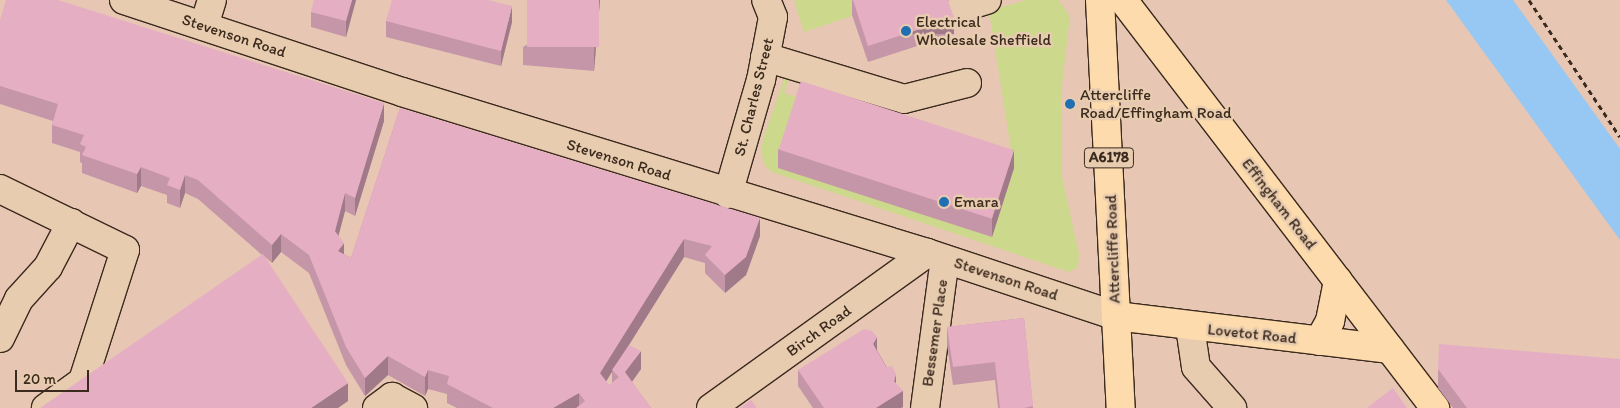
<!DOCTYPE html>
<html>
<head>
<meta charset="utf-8">
<style>
  body { margin:0 }
  #map { position:relative; width:1620px; height:408px; overflow:hidden; background:#e7c6b3; font-family:Itim,sans-serif }
  div>[style] { position:absolute }
  .green>* { inset:0; background:#ccd88b }
  .water>* { inset:0; background:#96c8f3 }
  .path>* { height:3px; margin-top:-1.5px; transform-origin:0; background:repeating-linear-gradient(90deg,#3b2a1e 0 5px,transparent 0 9px) }
  .roads { filter:drop-shadow(1px 0 #3b2a1e) drop-shadow(-1px 0 #3b2a1e) drop-shadow(0 1px #3b2a1e) drop-shadow(0 -1px #3b2a1e) }
  .minor>* { height:28px; margin:-14px; padding:0 14px; transform-origin:14px; border-radius:14px; background:#e8ccaf }
  .major>* { height:28px; margin:-14px; padding:0 14px; transform-origin:14px; border-radius:14px; background:#fedbac }
  .wall>* { inset:0; background:#c596a8 }
  .shaded-wall>* { inset:0; background:#a07a88; transform-origin:0 0 }
  .building>* { inset:0; background:#e5aec3; transform-origin:0 0 }
  .dots>* { width:14px; height:14px; translate:-50% -50%; box-sizing:border-box; border:2px solid #e8ccaf; border-radius:50% }
  span { translate:-50% -50%; white-space:nowrap; text-align:center; line-height:1.15; -webkit-text-stroke:5px #e8ccaf; paint-order:stroke }
  .shield-label span { padding:1px 4px; background:#e8ccaf; border:1px solid; border-radius:4px; -webkit-text-stroke-width:0 }
  .shield-label { font-size:15px; color:#3b2a1e; font-weight:700 }
  .poi-label { font-size:16px; color:#3b2a1e }
  .left { translate:0 -50%; text-align:left }
  .street-label { font-size:16px; color:#3b2a1e }
  .scale { position:absolute; left:15px; top:370px; width:74px; height:22px; box-sizing:border-box; border:2px solid #3b2a1e; border-top:0; padding-left:6px; font-size:15px; line-height:18px; white-space:nowrap; color:#3b2a1e; -webkit-text-stroke:4px #e8ccaf; paint-order:stroke }
</style>
</head>
<body>
<div id="map">
  <div class="green">
    <i style="clip-path:polygon(794px 0,900px 0,804px 32px)"></i>
    <i style="clip-path:polygon(1026px 0,1059px 0,1070px 17px,1062px 84px,1062px 177px,1079px 254px,1078px 267px,1069px 272px,772px 172px,765px 166px,761px 151px,763px 139px,788px 68px,792px 70px,784px 93px,1014px 168px,989px 11px)"></i>
  </div>
  <div class="water">
    <i style="clip-path:polygon(1446px 0,1513px 0,1620px 149px,1620px 240px)"></i>
  </div>
  <div class="path">
    <i style="left:1529px;top:0;width:164px;rotate:56.4deg"></i>
  </div>
  <div class="roads">
    <div class="minor">
      <i style="left:124px;top:0;width:293px;rotate:18.3deg"></i>
      <i style="left:402px;top:92px;width:549px;rotate:17.05deg"></i>
      <i style="left:927px;top:253px;width:199px;rotate:18.4deg"></i>
      <i style="left:960px;top:8px;width:28px;rotate:-17deg"></i>
      <i style="left:204px;top:26px;width:27px;rotate:-73deg"></i>
      <i style="left:765px;top:57px;width:145px;rotate:16.8deg"></i>
      <i style="left:904px;top:99px;width:65px;rotate:-14.3deg"></i>
      <i style="left:0;top:189px;width:139px;rotate:26deg"></i>
      <i style="left:125px;top:250px;width:138px;rotate:107.8deg"></i>
      <i style="left:83px;top:381px;width:46px;rotate:143.9deg"></i>
      <i style="left:728px;top:194px;width:119px;rotate:-73.9deg"></i>
      <i style="left:761px;top:80px;width:64px;rotate:-79.2deg"></i>
      <i style="left:773px;top:17px;width:18px;rotate:-112deg"></i>
      <i style="left:1190px;top:327px;width:40px;rotate:81.5deg"></i>
      <i style="left:1196px;top:367px;width:55px;rotate:48.7deg"></i>
      <i style="left:0;top:338px;width:43px;rotate:-64deg"></i>
      <i style="left:19px;top:299px;width:43px;rotate:-47.8deg"></i>
      <i style="left:48px;top:267px;width:50px;rotate:-62.4deg"></i>
      <i style="left:377px;top:408px;width:19px;rotate:-36deg"></i>
      <i style="left:392px;top:397px;width:24px;rotate:28deg"></i>
      <i style="left:711px;top:408px;width:266px;rotate:-35.7deg"></i>
      <i style="left:925px;top:408px;width:150px;rotate:-82.4deg"></i>
    </div>
    <div class="major">
      <i style="left:1100px;top:0;width:409px;rotate:87.1deg"></i>
      <i style="left:1123px;top:0;width:514px;rotate:52.59deg"></i>
      <i style="left:1116px;top:316px;width:276px;rotate:6.9deg"></i>
      <i style="left:1319px;top:341px;width:23px;rotate:-61deg"></i>
      <i style="left:1330px;top:321px;width:41px;rotate:-78.7deg"></i>
    </div>
  </div>
  <div class="wall">
    <i style="clip-path:polygon(356px 0,346px 37px,311px 27px,311px 12px)"></i>
    <i style="clip-path:polygon(600px 0,594px 71px,523px 65px,523px 47px)"></i>
    <i style="clip-path:polygon(852px 0,954px 34px,868px 62px,852px 15px)"></i>
    <i style="clip-path:polygon(evenodd,0 20px,384px 121px,355px 216px,345px 211px,338px 236px,344px 254px,351px 258px,400px 108px,760px 236px,746px 275px,725px 293px,705px 273px,705px 263px,684px 257px,629px 345px,641px 369px,632px 382px,651px 408px,457px 408px,447px 403px,447px 394px,428px 389px,425px 396px,388px 375px,365px 396px,346px 365px,309px 273px,281px 252px,272px 263px,264px 256px,348px 401px,262px 255px,198px 199px,185px 193px,180px 208px,167px 203px,167px 195px,141px 186px,137px 193px,82px 173px,82px 163px,80px 162px,80px 152px,52px 143px,52px 125px,53px 121px,0 104px,0 20px,612px 371px,612px 383px,609px 385px,606px 382px,612px 371px)"></i>
    <i style="clip-path:polygon(386px 21px,512px 22px,501px 66px,386px 37px)"></i>
    <i style="clip-path:polygon(778px 149px,1014px 168px,992px 237px,778px 168px)"></i>
    <i style="clip-path:polygon(1024px 318px,1033px 408px,998px 408px,995px 380px,953px 385px,947px 345px,947px 327px)"></i>
    <i style="clip-path:polygon(877px 350px,896px 383px,903px 407px,901px 408px,813px 408px,798px 386px,798px 370px)"></i>
    <i style="clip-path:polygon(1438px 369px,1620px 408px,1453px 408px,1438px 388px)"></i>
  </div>
  <div class="shaded-wall">
    <i style="clip-path:polygon(352px 0,356px 0,346px 37px,346px 21px)"></i>
    <i style="clip-path:polygon(599px 0,600px 0,594px 71px,594px 53px)"></i>
    <i style="clip-path:polygon(512px 6px,512px 22px,501px 66px,501px 51px)"></i>
    <i style="left:954px;top:18px;width:16px;height:90px;rotate:90deg"></i>
    <i style="clip-path:polygon(384px 103px,384px 121px,355px 216px,355px 198px)"></i>
    <i style="clip-path:polygon(1014px 149px,1014px 168px,992px 237px,992px 219px)"></i>
    <i style="clip-path:polygon(141px 167px,141px 186px,137px 193px,137px 174px)"></i>
    <i style="clip-path:polygon(185px 175px,185px 193px,180px 208px,180px 190px)"></i>
    <i style="clip-path:polygon(345px 193px,345px 211px,335px 249px,335px 231px)"></i>
    <i style="clip-path:polygon(760px 218px,760px 236px,746px 275px,725px 293px,725px 275px)"></i>
    <i style="clip-path:polygon(281px 234px,281px 252px,272px 263px,272px 245px)"></i>
    <i style="clip-path:polygon(684px 239px,684px 257px,600px 391px,600px 373px)"></i>
    <i style="clip-path:polygon(344px 243px,344px 262px,338px 251px)"></i>
    <i style="clip-path:polygon(877px 337px,877px 352px,873px 344px)"></i>
    <i style="clip-path:polygon(641px 351px,641px 369px,625px 391px,625px 372px)"></i>
    <i style="clip-path:polygon(388px 356px,388px 375px,365px 396px,365px 378px)"></i>
    <i style="clip-path:polygon(428px 370px,428px 389px,425px 396px,425px 377px)"></i>
    <i style="clip-path:polygon(896px 374px,896px 389px,903px 391px,903px 407px,901px 408px,876px 408px,894px 381px)"></i>
    <i style="clip-path:polygon(348px 383px,348px 401px,338px 408px,311px 408px)"></i>
    <i style="clip-path:polygon(579px 393px,579px 408px,553px 408px)"></i>
  </div>
  <div class="building">
    <i style="clip-path:polygon(6px 0,58px 0,384px 103px,355px 198px,345px 193px,335px 231px,344px 243px,338px 251px,351px 258px,400px 108px,760px 218px,746px 257px,725px 275px,705px 255px,712px 246px,684px 239px,600px 373px,609px 385px,619px 377px,612px 370px,629px 345px,641px 351px,625px 372px,651px 408px,576px 408px,585px 401px,579px 393px,553px 408px,493px 408px,447px 384px,449px 376px,428px 370px,425px 377px,388px 356px,365px 378px,346px 347px,309px 255px,281px 234px,272px 245px,198px 180px,185px 175px,180px 190px,167px 185px,170px 178px,141px 167px,137px 174px,82px 155px,86px 147px,80px 144px,84px 135px,52px 125px,58px 104px,0 86px,0 20px)"></i>
    <i style="clip-path:polygon(314px 0,352px 0,346px 21px,311px 12px)"></i>
    <i style="clip-path:polygon(392px 0,488px 0,512px 6px,501px 51px,386px 21px)"></i>
    <i style="left:527px;top:0;width:72px;height:47px"></i>
    <i style="clip-path:polygon(853px 0,948px 0,954px 18px,868px 46px)"></i>
    <i style="left:801px;top:81px;width:224px;height:72px;rotate:18deg"></i>
    <i style="clip-path:polygon(263px 254px,348px 383px,311px 408px,40px 408px)"></i>
    <i style="clip-path:polygon(1024px 318px,1033px 406px,1024px 408px,1000px 408px,995px 362px,953px 367px,947px 327px)"></i>
    <i style="clip-path:polygon(864px 329px,872px 331px,877px 337px,873px 344px,886px 367px,892px 366px,896px 374px,894px 381px,903px 391px,876px 408px,824px 408px,798px 370px)"></i>
    <i style="clip-path:polygon(1439px 344px,1620px 359px,1620px 408px,1467px 408px,1438px 369px)"></i>
    <i style="clip-path:polygon(1393px 388px,1407px 408px,1367px 408px)"></i>
    <i style="clip-path:polygon(751px 400px,757px 408px,740px 408px)"></i>
  </div>
  <div class="dots">
    <i style="left:906px;top:31px;background:#1f6fb2"></i>
    <i style="left:1070px;top:104px;background:#1f6fb2"></i>
    <i style="left:944px;top:202px;background:#1f6fb2"></i>
  </div>
  <div class="shield-label">
    <span style="left:1109px;top:158px">A6178</span>
  </div>
  <div class="poi-label">
    <span class="left" style="left:916px;top:31px">Electrical<br>Wholesale Sheffield</span>
    <span class="left" style="left:1080px;top:104px">Attercliffe<br>Road/Effingham Road</span>
    <span class="left" style="left:954px;top:202px">Emara</span>
  </div>
  <div class="street-label">
    <span style="left:234px;top:36px;rotate:18deg">Stevenson Road</span>
    <span style="left:754px;top:97px;rotate:-76deg">St. Charles Street</span>
    <span style="left:619px;top:160px;rotate:17deg">Stevenson Road</span>
    <span style="left:1279px;top:204px;rotate:52deg">Effingham Road</span>
    <span style="left:1113px;top:249px;rotate:-92deg">Attercliffe Road</span>
    <span style="left:1006px;top:279px;rotate:18deg">Stevenson Road</span>
    <span style="left:819px;top:331px;rotate:-36deg">Birch Road</span>
    <span style="left:935px;top:333px;rotate:-82deg">Bessemer Place</span>
    <span style="left:1252px;top:334px;rotate:6deg">Lovetot Road</span>
  </div>
  <div class="scale">20 m</div>
</div>
</body>
</html>
